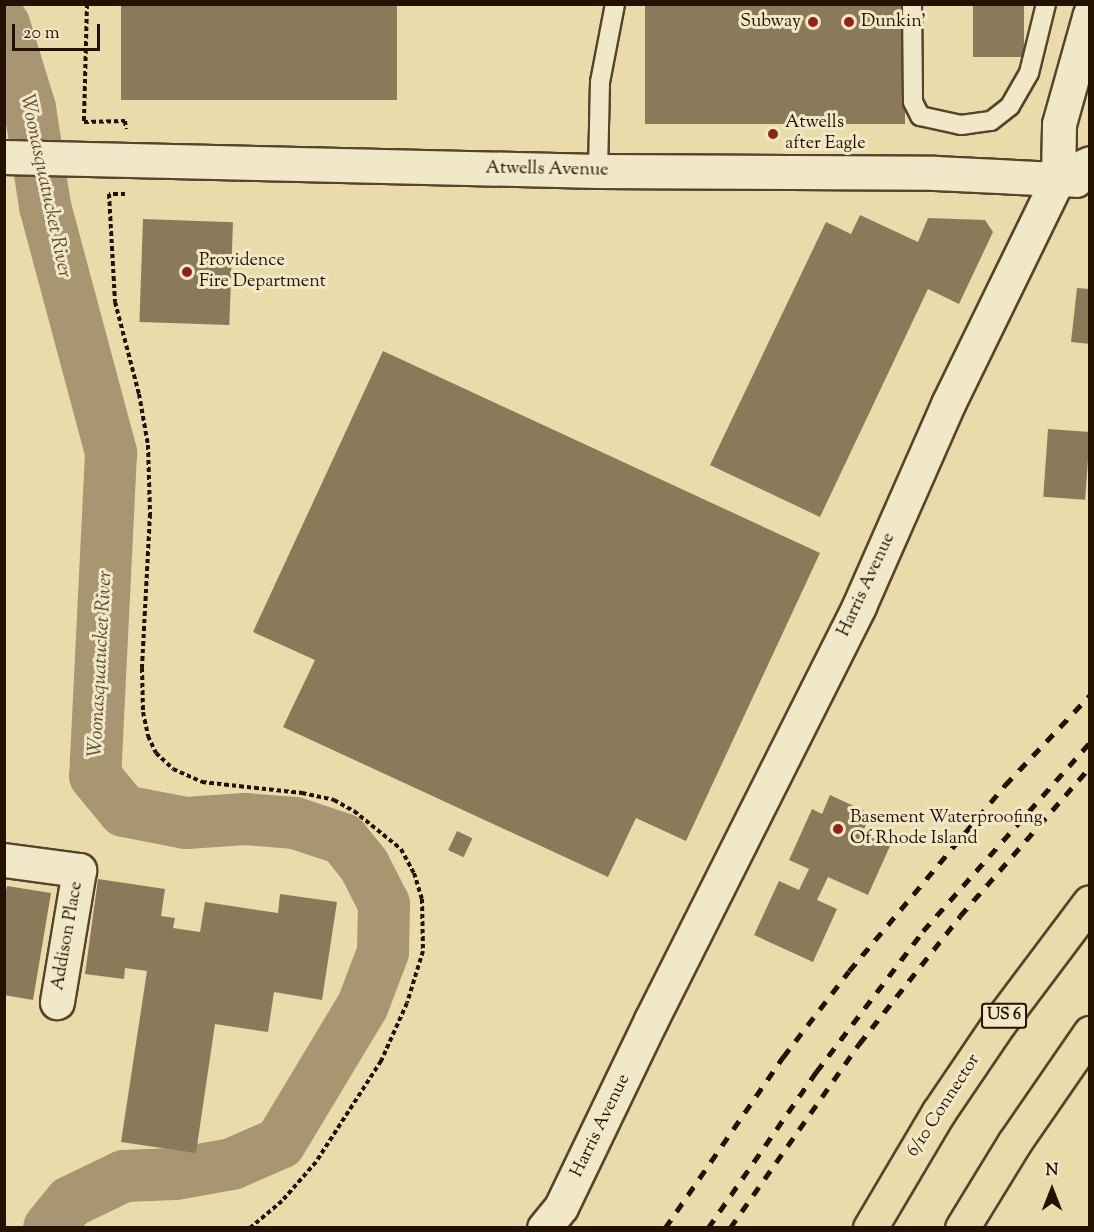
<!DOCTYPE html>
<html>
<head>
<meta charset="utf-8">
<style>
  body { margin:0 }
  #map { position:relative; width:1094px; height:1232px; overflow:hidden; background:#eadbab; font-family:"Sorts Mill Goudy",serif }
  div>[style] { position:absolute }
  .water>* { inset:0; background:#a79671 }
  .river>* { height:52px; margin:-26px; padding:0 26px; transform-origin:26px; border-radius:26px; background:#a79671 }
  .building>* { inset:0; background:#8b7a59; transform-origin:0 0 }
  .path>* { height:4px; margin-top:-2px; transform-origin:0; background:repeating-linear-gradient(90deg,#241100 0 4.5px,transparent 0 7.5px) }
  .roads { filter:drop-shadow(2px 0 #56442b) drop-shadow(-2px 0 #56442b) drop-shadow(0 2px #56442b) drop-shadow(0 -2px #56442b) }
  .lane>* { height:18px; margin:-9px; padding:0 9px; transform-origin:9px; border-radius:9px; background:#f1e8c8 }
  .street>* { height:33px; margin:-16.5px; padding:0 16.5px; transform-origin:16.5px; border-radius:16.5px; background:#f1e8c8 }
  .secondary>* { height:33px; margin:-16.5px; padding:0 16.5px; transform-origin:16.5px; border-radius:16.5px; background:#f1e8c8 }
  .highway>* { height:33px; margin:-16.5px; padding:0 16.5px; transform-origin:16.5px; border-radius:16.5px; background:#eadbab }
  .rail>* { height:4.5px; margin-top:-2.25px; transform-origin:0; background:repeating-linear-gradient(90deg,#241100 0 10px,transparent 0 20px) }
  .dots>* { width:16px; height:16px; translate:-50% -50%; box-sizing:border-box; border:3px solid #f1e8c8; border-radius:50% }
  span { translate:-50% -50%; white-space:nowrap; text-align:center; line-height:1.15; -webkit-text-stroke:6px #f1e8c8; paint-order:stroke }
  .shield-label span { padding:2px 4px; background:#f1e8c8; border:2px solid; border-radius:4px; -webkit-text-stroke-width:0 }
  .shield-label { font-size:16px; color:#241100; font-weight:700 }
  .poi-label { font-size:18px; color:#241100 }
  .right { translate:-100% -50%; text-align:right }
  .left { translate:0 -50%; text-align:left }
  .street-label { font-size:18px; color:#241100 }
  .water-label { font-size:20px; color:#5f4d33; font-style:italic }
  .frame { position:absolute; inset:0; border:6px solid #241100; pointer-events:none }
  .north { position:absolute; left:1022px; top:1160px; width:60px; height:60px; -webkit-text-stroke:4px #f1e8c8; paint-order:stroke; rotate:0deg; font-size:16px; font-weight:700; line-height:24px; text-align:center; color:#241100 }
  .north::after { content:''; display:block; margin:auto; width:21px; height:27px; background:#241100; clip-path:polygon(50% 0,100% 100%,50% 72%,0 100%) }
  .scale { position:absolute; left:12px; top:24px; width:88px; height:27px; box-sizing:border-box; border:3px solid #241100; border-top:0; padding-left:8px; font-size:18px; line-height:21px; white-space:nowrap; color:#241100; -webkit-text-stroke:4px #f1e8c8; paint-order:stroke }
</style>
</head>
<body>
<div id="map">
  <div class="water">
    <i style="clip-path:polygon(4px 5px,14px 5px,52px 110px,6px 110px)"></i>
  </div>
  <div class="river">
    <i style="left:4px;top:24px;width:88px;rotate:72.8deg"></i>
    <i style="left:30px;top:108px;width:99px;rotate:81.3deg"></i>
    <i style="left:45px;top:206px;width:256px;rotate:75deg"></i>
    <i style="left:111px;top:453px;width:323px;rotate:92.8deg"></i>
    <i style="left:95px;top:776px;width:45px;rotate:50.4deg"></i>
    <i style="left:124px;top:811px;width:63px;rotate:11deg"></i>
    <i style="left:186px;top:823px;width:59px;rotate:-3.9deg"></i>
    <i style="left:245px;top:819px;width:50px;rotate:4.6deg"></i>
    <i style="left:295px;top:823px;width:51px;rotate:18.4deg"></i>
    <i style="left:343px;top:839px;width:33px;rotate:51deg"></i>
    <i style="left:364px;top:865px;width:44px;rotate:62.9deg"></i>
    <i style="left:384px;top:904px;width:48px;rotate:91.2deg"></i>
    <i style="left:383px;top:952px;width:57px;rotate:110.7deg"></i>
    <i style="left:363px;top:1005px;width:161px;rotate:121deg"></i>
    <i style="left:280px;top:1143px;width:52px;rotate:156.4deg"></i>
    <i style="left:232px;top:1164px;width:58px;rotate:170deg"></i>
    <i style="left:175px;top:1174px;width:51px;rotate:177.8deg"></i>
    <i style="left:124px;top:1176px;width:60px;rotate:154.3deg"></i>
    <i style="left:70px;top:1202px;width:33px;rotate:129deg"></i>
  </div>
  <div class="building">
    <i style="left:121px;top:4px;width:276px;height:96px"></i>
    <i style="left:645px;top:4px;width:260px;height:120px"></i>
    <i style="left:973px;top:4px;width:51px;height:53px"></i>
    <i style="clip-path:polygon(860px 215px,918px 242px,928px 218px,985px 220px,993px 232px,959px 304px,928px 289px,820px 517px,710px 465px,826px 222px,851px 234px)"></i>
    <i style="left:143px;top:219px;width:90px;height:103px;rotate:2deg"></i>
    <i style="clip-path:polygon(1077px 288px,1090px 289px,1090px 344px,1071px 342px)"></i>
    <i style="clip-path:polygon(383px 351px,820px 553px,686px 841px,636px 818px,608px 877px,283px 727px,315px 660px,253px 632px)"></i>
    <i style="left:1048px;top:429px;width:42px;height:68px;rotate:4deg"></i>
    <i style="clip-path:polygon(830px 795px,871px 814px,862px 833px,890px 846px,868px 895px,828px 877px,817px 900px,837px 909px,813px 962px,754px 935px,779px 881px,799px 890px,809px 869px,789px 860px,812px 809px,822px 814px)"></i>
    <i style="left:457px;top:831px;width:17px;height:21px;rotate:25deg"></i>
    <i style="clip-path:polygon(98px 879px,165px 889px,161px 916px,175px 918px,173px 928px,200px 932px,205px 902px,278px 913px,280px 894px,337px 902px,322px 1000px,274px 992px,268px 1032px,215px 1024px,196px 1153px,121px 1142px,147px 971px,125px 968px,124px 979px,85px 974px)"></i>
    <i style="clip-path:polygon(7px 886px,51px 893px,33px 1000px,4px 995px,4px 901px)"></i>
  </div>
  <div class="path">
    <i style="left:87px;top:4px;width:118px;rotate:91.5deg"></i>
    <i style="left:84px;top:122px;width:41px;rotate:-1.4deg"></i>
    <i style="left:125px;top:121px;width:8px;rotate:83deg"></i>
    <i style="left:125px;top:194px;width:16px;rotate:180deg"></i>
    <i style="left:109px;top:194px;width:108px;rotate:86.8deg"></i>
    <i style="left:115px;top:302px;width:95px;rotate:75.4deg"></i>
    <i style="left:139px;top:394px;width:52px;rotate:80deg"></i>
    <i style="left:148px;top:445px;width:69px;rotate:88.3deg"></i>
    <i style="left:150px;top:514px;width:154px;rotate:93deg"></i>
    <i style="left:142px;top:668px;width:44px;rotate:88.7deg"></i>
    <i style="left:143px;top:712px;width:25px;rotate:78deg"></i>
    <i style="left:148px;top:736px;width:19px;rotate:65deg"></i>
    <i style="left:156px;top:753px;width:23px;rotate:43deg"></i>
    <i style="left:173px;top:769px;width:32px;rotate:24deg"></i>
    <i style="left:202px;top:782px;width:101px;rotate:6.3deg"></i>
    <i style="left:302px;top:793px;width:33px;rotate:12deg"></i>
    <i style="left:334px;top:800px;width:23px;rotate:29deg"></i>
    <i style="left:354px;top:811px;width:60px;rotate:39deg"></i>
    <i style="left:401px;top:849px;width:27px;rotate:62deg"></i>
    <i style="left:414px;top:873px;width:27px;rotate:73deg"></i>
    <i style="left:422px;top:899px;width:52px;rotate:88.9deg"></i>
    <i style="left:423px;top:951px;width:54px;rotate:107.1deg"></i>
    <i style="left:407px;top:1003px;width:64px;rotate:114.1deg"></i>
    <i style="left:381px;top:1061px;width:120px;rotate:122.8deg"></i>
    <i style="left:316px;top:1162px;width:52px;rotate:131.1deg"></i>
    <i style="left:282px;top:1201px;width:42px;rotate:139.8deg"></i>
  </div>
  <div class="roads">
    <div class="lane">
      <i style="left:912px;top:4px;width:98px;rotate:89.4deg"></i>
      <i style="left:913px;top:102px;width:16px;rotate:63deg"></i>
      <i style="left:920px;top:116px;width:42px;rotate:12.4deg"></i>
      <i style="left:961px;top:125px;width:30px;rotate:-8deg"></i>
      <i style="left:991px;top:121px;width:24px;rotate:-38deg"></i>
      <i style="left:1010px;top:106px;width:38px;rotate:-60deg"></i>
      <i style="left:1029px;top:73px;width:71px;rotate:-76.2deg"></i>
      <i style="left:598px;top:171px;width:89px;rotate:-88.7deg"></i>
      <i style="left:600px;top:82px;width:79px;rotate:-79.1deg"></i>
    </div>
    <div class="street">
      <i style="left:4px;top:860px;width:76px;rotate:7.6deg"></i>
      <i style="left:79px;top:870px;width:134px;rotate:99.5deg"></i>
    </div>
    <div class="secondary">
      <i style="left:4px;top:157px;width:594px;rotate:1.35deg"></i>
      <i style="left:598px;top:171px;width:337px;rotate:0.3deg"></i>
      <i style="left:935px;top:173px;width:141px;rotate:2.8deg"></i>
      <i style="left:1058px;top:178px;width:54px;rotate:-88.9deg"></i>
      <i style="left:1059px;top:124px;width:114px;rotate:-74.3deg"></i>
      <i style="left:544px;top:1228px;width:27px;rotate:-51deg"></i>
      <i style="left:561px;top:1207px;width:208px;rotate:-64.3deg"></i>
      <i style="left:651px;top:1020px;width:463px;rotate:-63.3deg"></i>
      <i style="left:859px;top:606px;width:221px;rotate:-66.2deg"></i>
      <i style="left:948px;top:404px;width:251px;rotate:-64deg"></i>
      <i style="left:1058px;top:178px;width:35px;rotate:-25deg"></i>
    </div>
    <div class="highway">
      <i style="left:870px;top:1228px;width:134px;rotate:-59.4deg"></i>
      <i style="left:938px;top:1113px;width:109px;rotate:-55.9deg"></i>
      <i style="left:999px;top:1023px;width:151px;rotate:-53.1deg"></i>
      <i style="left:962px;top:1228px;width:100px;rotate:-58.5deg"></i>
      <i style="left:1014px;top:1143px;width:134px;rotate:-55.4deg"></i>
    </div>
  </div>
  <div class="rail">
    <i style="left:665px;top:1228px;width:208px;rotate:-55.4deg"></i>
    <i style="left:783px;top:1057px;width:108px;rotate:-52.5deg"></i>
    <i style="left:849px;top:971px;width:243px;rotate:-50deg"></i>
    <i style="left:1005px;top:785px;width:124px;rotate:-46.6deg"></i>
    <i style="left:708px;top:1228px;width:190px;rotate:-55.3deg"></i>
    <i style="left:816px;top:1072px;width:177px;rotate:-52.8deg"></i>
    <i style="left:923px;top:931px;width:252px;rotate:-48.5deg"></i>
    <i style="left:730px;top:1228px;width:225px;rotate:-55deg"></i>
    <i style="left:859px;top:1044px;width:163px;rotate:-51.7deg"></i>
    <i style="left:960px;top:916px;width:198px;rotate:-48.9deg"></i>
  </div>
  <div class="dots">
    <i style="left:813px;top:22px;background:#8f2418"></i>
    <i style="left:849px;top:22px;background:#8f2418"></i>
    <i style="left:773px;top:134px;background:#8f2418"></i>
    <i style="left:187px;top:272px;background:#8f2418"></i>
    <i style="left:838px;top:829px;background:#8f2418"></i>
  </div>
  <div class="shield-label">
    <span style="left:1004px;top:1016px">US 6</span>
  </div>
  <div class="poi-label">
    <span class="right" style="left:801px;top:22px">Subway</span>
    <span class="left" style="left:861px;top:22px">Dunkin'</span>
    <span class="left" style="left:785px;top:134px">Atwells<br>after Eagle</span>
    <span class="left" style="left:199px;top:272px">Providence<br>Fire Department</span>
    <span class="left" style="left:850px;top:829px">Basement Waterproofing<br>Of Rhode Island</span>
  </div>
  <div class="street-label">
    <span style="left:547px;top:170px;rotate:1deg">Atwells Avenue</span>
    <span style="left:867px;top:585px;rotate:-65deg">Harris Avenue</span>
    <span style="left:68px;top:936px;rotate:-80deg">Addison Place</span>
    <span style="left:944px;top:1106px;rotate:-57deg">6/10 Connector</span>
    <span style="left:601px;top:1126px;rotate:-64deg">Harris Avenue</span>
  </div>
  <div class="water-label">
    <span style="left:45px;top:186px;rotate:78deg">Woonasquatucket River</span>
    <span style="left:101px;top:664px;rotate:-87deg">Woonasquatucket River</span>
  </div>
  <div class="frame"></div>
  <div class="north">N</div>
  <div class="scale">20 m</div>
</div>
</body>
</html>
